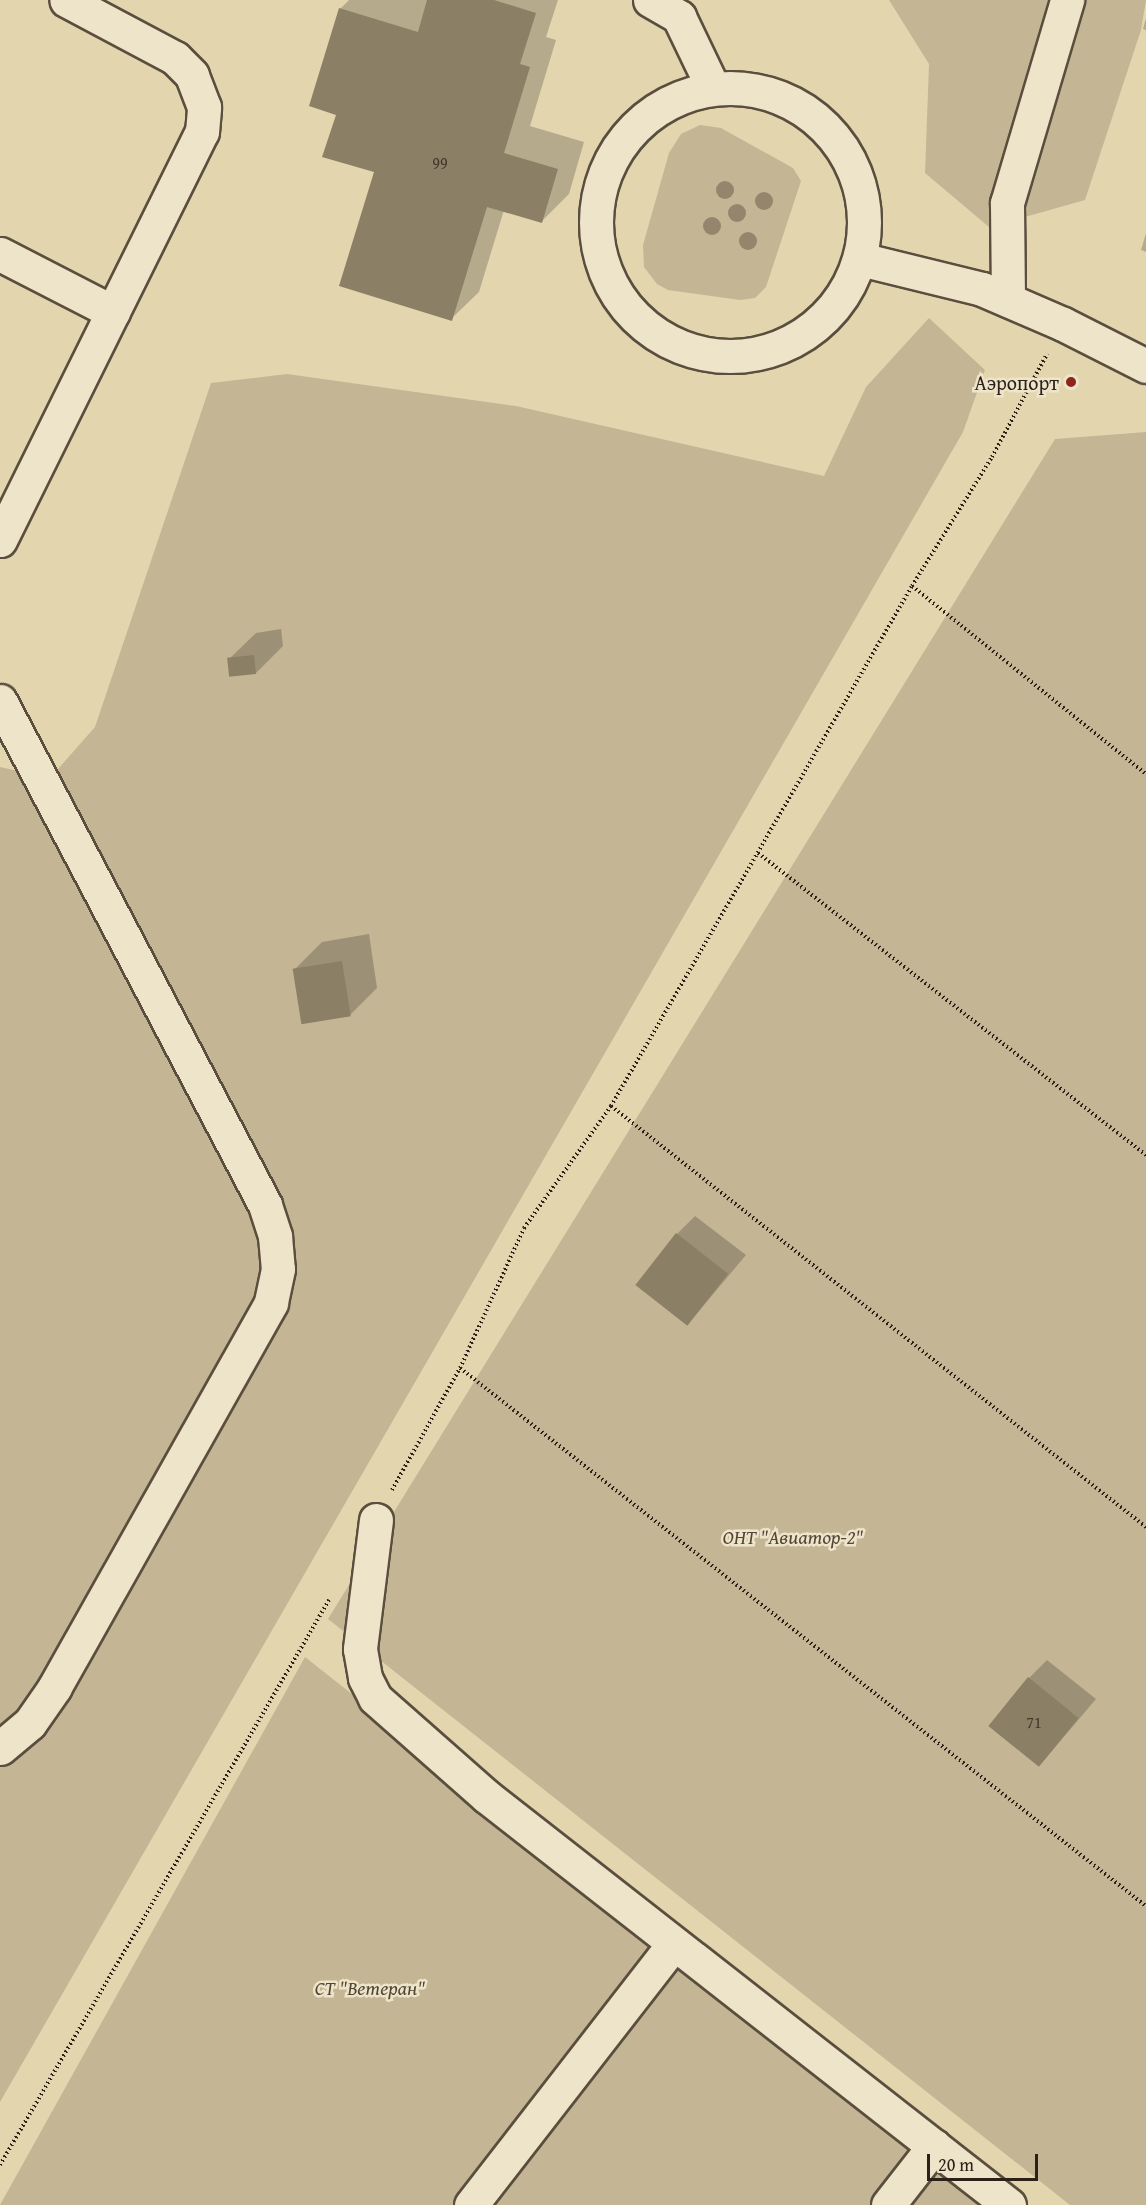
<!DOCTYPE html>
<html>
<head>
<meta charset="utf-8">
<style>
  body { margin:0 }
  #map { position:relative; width:1146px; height:2205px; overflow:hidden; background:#e3d5ae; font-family:"Gentium Book Plus",serif }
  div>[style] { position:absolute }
  .green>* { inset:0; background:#c4b694 }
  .shadow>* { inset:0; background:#0003 }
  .building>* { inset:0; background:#8b7f66; transform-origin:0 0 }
  .path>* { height:4px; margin-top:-2px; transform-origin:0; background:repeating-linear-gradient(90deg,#2c2118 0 1.5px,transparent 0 4.5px) }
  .roads { filter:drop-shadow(2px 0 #5a4e3e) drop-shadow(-2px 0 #5a4e3e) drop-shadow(0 2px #5a4e3e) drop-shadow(0 -2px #5a4e3e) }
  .minor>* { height:33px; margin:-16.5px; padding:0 16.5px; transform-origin:16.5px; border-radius:16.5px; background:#ede4ca }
  .minor>.ring { margin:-16.5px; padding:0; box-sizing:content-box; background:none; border:33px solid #ede4ca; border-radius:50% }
  .trees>* { width:18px; height:18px; margin:-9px; border-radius:50%; background:#93866d }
  .dots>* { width:16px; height:16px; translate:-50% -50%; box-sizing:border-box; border:3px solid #ede4ca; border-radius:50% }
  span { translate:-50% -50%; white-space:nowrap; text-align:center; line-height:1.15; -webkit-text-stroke:5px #ede4ca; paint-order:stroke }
  .number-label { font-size:16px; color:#44382c }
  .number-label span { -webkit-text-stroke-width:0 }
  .poi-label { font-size:20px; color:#2c2118 }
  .right { translate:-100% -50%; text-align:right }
  .park-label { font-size:20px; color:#524637; font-style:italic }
  .scale { position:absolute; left:927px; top:2154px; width:111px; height:27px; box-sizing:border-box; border:3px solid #2c2118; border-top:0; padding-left:8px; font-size:18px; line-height:21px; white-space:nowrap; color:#2c2118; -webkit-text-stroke:4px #ede4ca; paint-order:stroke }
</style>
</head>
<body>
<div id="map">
  <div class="green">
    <i style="clip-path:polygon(889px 0,1146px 0,1141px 30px,1085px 200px,989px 227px,925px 173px,929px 64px)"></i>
    <i style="clip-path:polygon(700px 125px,721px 128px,793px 168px,801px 181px,766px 287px,755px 298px,740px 300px,668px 290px,657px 284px,644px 267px,643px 245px,669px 153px,681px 134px)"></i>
    <i style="clip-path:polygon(929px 318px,985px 370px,963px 432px,0 2102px,0 767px,50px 778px,95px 727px,211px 383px,287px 374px,516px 406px,824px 476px,866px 387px)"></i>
    <i style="clip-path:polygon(1146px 432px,1146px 2205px,1070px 2205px,328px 1619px,1055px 439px)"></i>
    <i style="clip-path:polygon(305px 1657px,1000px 2205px,0 2205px)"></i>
  </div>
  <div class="shadow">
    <i style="clip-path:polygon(349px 0,558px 0,546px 37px,556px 40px,530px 126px,584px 142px,569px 194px,541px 222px,504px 210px,479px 292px,451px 319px,376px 171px,337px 114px,340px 9px)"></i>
    <i style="clip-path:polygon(1146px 18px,1146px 30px,1143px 29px)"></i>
    <i style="clip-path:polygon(1146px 233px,1146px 252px,1141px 250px)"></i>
    <i style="clip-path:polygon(281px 629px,283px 646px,256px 673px,228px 660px,256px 633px)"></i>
    <i style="clip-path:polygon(369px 934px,377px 988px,350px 1015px,295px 969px,322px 942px)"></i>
    <i style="clip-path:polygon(695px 1216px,746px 1255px,688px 1324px,677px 1234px)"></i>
    <i style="clip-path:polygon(1047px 1660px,1096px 1699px,1040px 1765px,1029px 1678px)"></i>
  </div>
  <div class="building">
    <i style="clip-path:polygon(427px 0,494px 0,536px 13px,520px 64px,530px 67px,504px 153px,558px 169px,542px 223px,487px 207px,452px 321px,339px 286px,374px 172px,322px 157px,336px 115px,309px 106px,339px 8px,418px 32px)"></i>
    <i style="left:254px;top:655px;width:19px;height:27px;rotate:84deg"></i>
    <i style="left:342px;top:961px;width:56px;height:50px;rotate:81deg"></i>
    <i style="left:676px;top:1233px;width:66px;height:66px;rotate:38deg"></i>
    <i style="left:1028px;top:1677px;width:65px;height:63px;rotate:39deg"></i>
  </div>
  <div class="path">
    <i style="left:912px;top:586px;width:300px;rotate:38.8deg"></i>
    <i style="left:758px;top:853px;width:492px;rotate:37.9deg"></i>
    <i style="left:611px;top:1106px;width:681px;rotate:38.2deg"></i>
    <i style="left:460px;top:1368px;width:872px;rotate:38.11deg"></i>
    <i style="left:392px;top:1490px;width:140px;rotate:-60.9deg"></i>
    <i style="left:460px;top:1368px;width:154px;rotate:-65.4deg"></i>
    <i style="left:524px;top:1228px;width:150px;rotate:-54.5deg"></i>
    <i style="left:611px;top:1106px;width:601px;rotate:-59.94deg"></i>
    <i style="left:912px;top:586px;width:152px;rotate:-58.2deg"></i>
    <i style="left:992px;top:457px;width:117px;rotate:-61.9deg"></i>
    <i style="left:0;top:2165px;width:654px;rotate:-59.79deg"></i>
  </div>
  <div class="roads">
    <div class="minor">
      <i style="left:650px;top:0;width:34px;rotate:30deg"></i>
      <i style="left:679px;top:17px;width:79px;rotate:64.4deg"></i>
      <i class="ring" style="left:596px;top:88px;width:235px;height:235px"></i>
      <i style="left:0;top:254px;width:127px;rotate:27.2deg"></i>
      <i style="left:860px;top:259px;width:126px;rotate:13.8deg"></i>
      <i style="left:982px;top:289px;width:88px;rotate:23.4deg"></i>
      <i style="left:1063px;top:324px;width:93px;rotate:26.8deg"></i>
      <i style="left:1008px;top:300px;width:97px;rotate:-90.6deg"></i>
      <i style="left:1007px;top:203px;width:212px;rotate:-73.5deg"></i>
      <i style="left:0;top:540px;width:455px;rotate:-63.7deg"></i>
      <i style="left:202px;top:132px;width:25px;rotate:-85deg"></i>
      <i style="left:204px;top:107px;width:34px;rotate:-111deg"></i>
      <i style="left:192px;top:75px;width:24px;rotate:-135deg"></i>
      <i style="left:175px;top:58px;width:123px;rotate:-152deg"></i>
      <i style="left:0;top:701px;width:569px;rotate:62.26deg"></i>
      <i style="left:265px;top:1205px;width:33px;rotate:72deg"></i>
      <i style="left:275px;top:1236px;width:33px;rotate:85deg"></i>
      <i style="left:278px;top:1269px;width:35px;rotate:102deg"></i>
      <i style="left:271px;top:1303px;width:441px;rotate:119.4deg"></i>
      <i style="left:55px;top:1687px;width:44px;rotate:124.8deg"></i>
      <i style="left:30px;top:1723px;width:39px;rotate:140deg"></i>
      <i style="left:376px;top:1520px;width:130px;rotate:97.1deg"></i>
      <i style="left:360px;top:1649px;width:29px;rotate:80deg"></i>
      <i style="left:365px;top:1678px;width:22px;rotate:63deg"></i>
      <i style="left:375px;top:1698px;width:148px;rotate:41.4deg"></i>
      <i style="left:486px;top:1796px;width:664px;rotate:38.03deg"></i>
      <i style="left:471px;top:2205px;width:329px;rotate:-52.2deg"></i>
      <i style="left:888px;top:2205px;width:75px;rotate:-52.1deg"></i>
    </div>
  </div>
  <div class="trees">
    <i style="left:725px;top:190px"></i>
    <i style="left:764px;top:201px"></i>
    <i style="left:737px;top:213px"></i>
    <i style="left:712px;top:226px"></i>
    <i style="left:748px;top:241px"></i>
  </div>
  <div class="dots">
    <i style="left:1071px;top:382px;background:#8f2418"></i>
  </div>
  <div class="number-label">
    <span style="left:440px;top:163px">99</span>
    <span style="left:1034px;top:1722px">71</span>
  </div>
  <div class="poi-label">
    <span class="right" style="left:1059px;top:382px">Аэропорт</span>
  </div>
  <div class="park-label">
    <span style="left:793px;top:1536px">ОНТ "Авиатор-2"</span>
    <span style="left:370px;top:1987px">СТ "Ветеран"</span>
  </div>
  <div class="scale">20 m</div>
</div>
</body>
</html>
